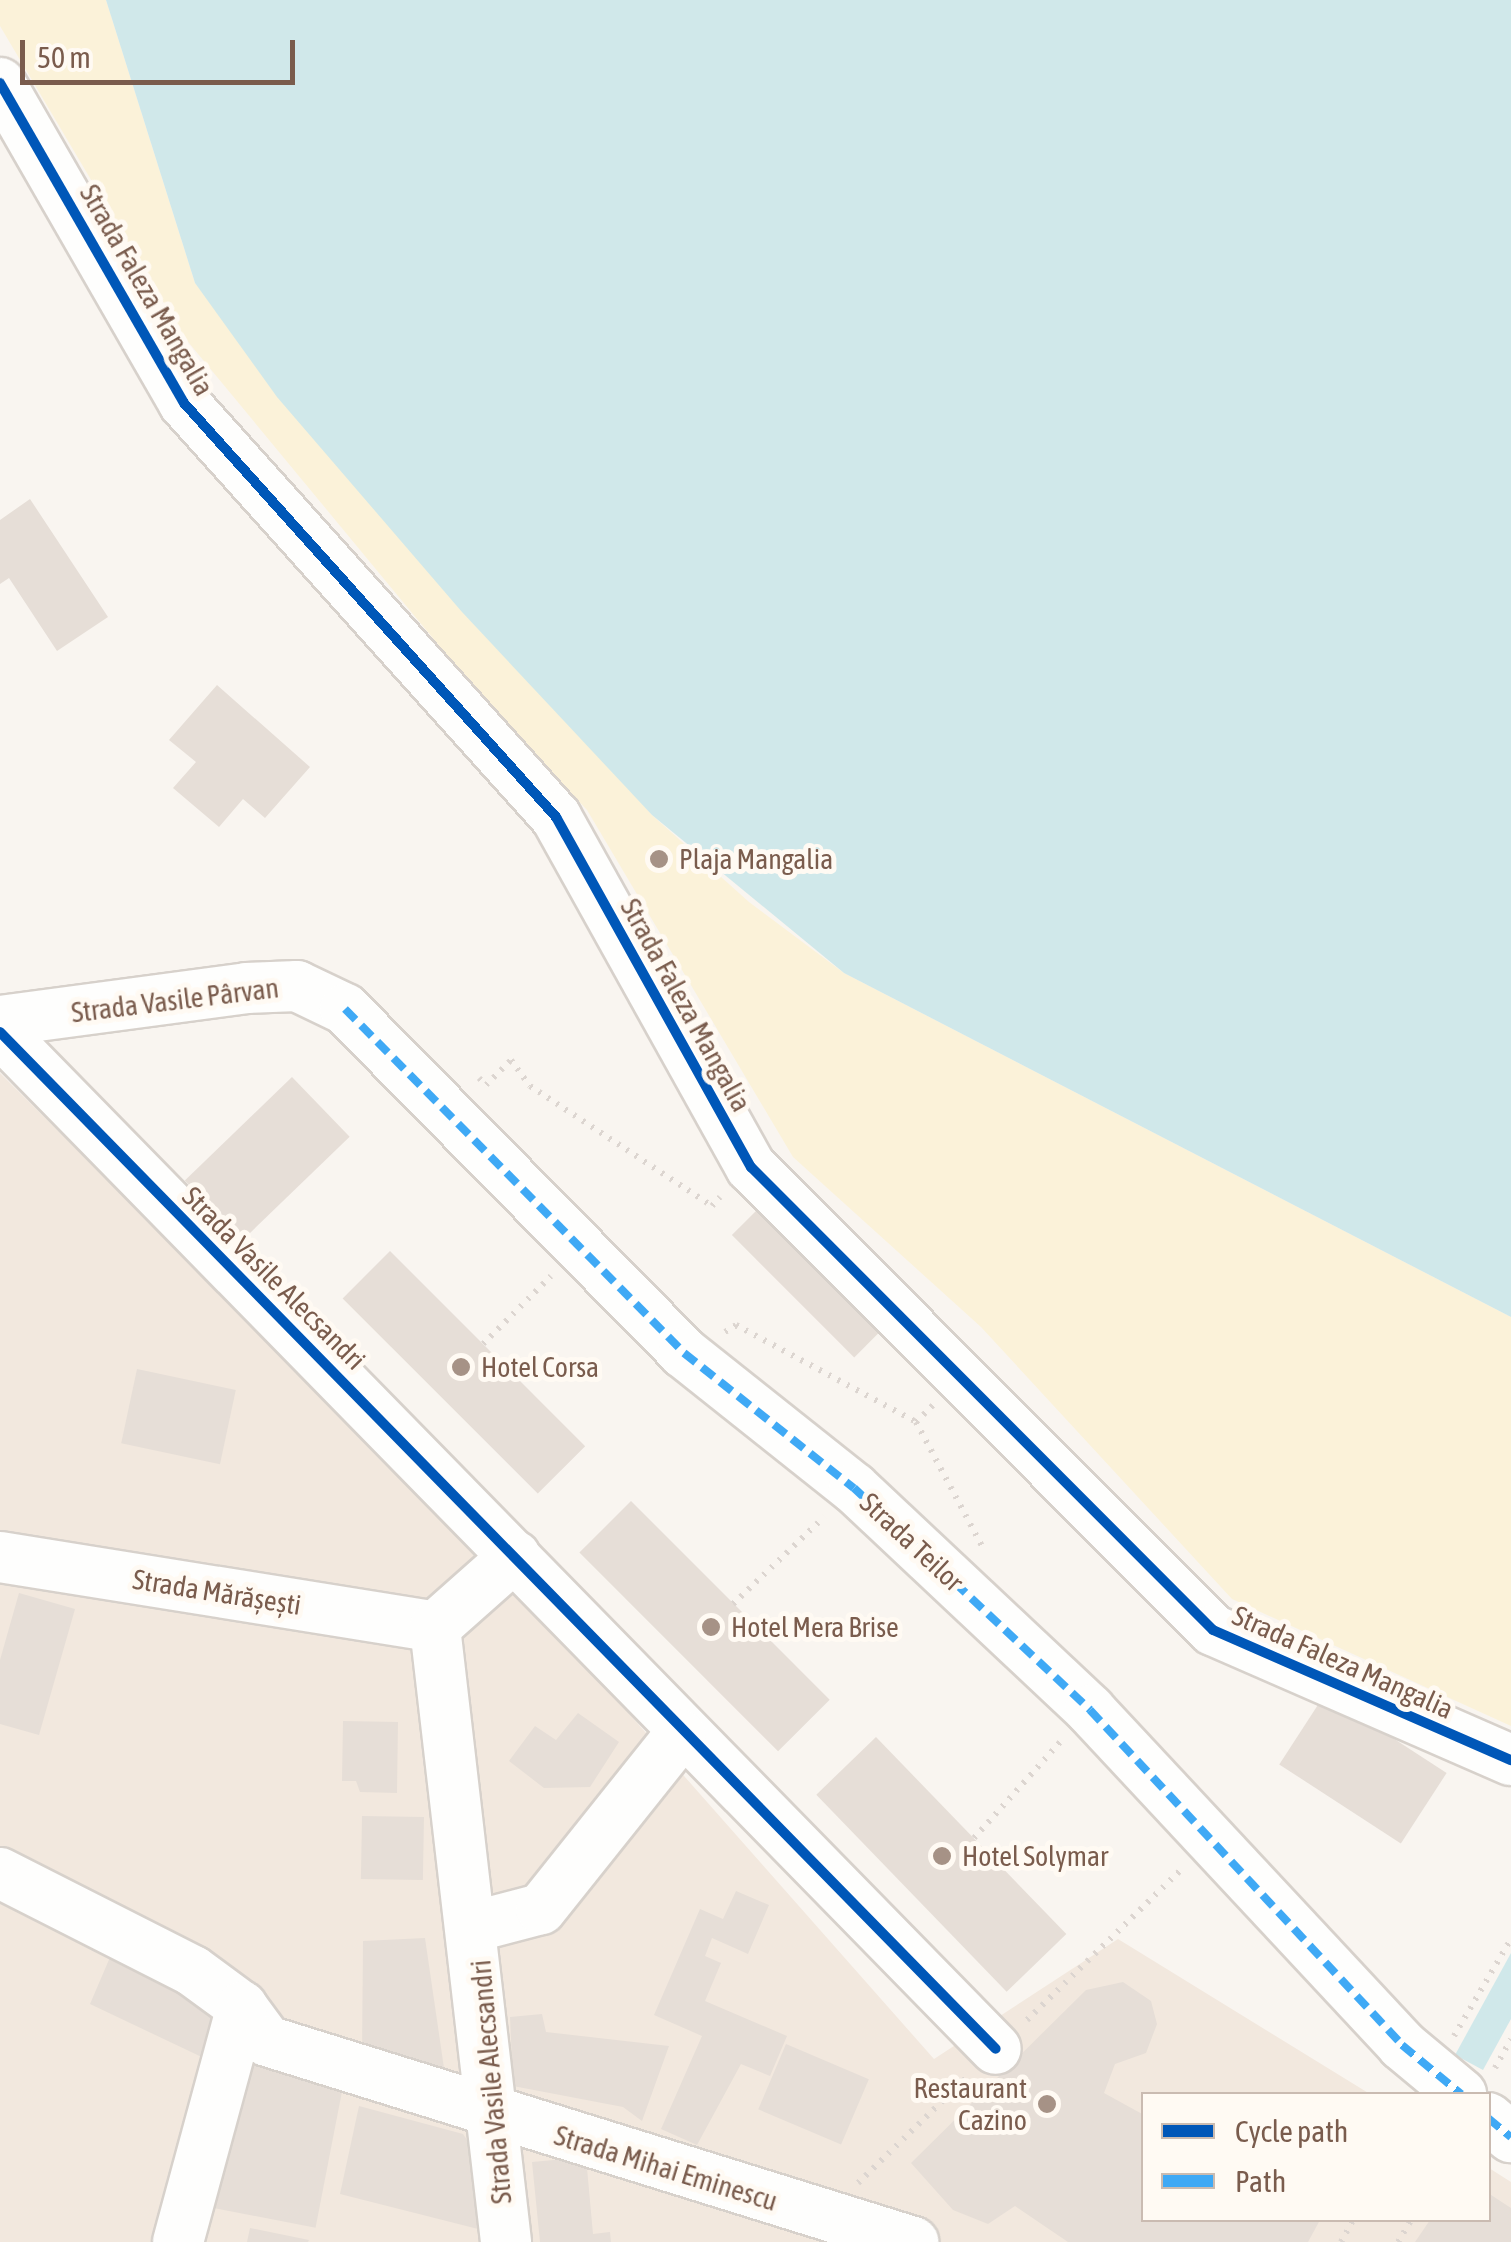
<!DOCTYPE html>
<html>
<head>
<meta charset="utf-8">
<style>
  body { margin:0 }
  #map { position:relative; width:1511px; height:2242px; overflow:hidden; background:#f9f5f0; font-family:"Asap Condensed",sans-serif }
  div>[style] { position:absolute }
  .residential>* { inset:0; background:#f2e8de }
  .sand>* { inset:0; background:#fbf2d9 }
  .water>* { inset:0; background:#d0e8ea }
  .building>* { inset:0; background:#e6ded7; transform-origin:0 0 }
  .path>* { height:6px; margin-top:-3px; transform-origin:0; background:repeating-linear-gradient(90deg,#dcd5d0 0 2.5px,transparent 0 10.5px) }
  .roads { filter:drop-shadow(2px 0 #d7d1cb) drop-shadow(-2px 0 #d7d1cb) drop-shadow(0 2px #d7d1cb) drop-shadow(0 -2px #d7d1cb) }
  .minor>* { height:50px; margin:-25px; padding:0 25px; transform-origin:25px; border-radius:25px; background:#fefefd }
  .quiet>* { height:8px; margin-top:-4px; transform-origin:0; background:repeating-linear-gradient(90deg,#3fa9f5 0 15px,transparent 0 23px) }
  .cycleway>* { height:10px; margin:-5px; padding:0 5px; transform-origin:5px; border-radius:5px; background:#0057b8 }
  .dots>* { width:28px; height:28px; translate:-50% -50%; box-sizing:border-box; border:5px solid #fffaf3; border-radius:50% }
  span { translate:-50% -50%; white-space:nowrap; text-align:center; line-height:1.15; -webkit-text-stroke:10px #fffaf3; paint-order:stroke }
  .street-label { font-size:28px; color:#7a5c4d }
  .poi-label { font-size:28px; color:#7a5c4d }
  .left { translate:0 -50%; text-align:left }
  .right { translate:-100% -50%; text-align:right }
  .legend { position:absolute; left:1141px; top:2092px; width:350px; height:130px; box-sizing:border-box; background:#fffaf3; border:2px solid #cabbb1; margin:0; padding:12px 18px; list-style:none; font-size:30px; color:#7a5c4d }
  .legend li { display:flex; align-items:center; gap:20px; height:50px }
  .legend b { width:50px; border:2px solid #cabbb1 }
  .scale { position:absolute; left:20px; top:40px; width:275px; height:45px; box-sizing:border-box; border:5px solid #7a5c4d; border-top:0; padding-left:12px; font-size:30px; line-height:35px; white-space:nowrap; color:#7a5c4d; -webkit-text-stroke:8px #fffaf3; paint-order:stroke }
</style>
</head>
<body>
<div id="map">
  <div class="residential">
    <i style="clip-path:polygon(0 1073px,526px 1597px,934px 2059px,1118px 1939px,1370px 2094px,1144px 2094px,1144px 2220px,1488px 2220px,1489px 2168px,1511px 2182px,1511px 2242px,0 2242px)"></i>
  </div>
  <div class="sand">
    <i style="clip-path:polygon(0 0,106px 0,195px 283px,652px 815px,749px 902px,844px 973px,1511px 1317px,1511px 1726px,1232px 1599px,981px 1327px,793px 1157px,587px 810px,484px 700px,184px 337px,0 26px)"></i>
  </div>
  <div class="water">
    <i style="clip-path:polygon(106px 0,1511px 0,1511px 1317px,844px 973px,652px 815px,462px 612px,277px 397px,195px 283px)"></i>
    <i style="clip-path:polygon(1511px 1953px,1511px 2019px,1483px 2070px,1455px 2055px)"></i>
  </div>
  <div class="building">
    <i style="clip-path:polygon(30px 499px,108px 617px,57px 651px,9px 578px,0 584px,0 520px)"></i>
    <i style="clip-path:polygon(217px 685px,310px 767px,265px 818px,243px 799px,219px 827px,173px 788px,196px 762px,169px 740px)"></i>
    <i style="left:292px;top:1077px;width:83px;height:149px;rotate:46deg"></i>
    <i style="left:763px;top:1204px;width:173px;height:44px;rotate:45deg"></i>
    <i style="left:390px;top:1251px;width:276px;height:67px;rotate:45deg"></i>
    <i style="left:137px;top:1369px;width:101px;height:76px;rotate:12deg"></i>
    <i style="left:631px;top:1501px;width:281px;height:73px;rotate:45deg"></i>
    <i style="clip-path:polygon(19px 1593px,75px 1609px,39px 1735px,0 1724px,0 1660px)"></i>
    <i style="left:1325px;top:1694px;width:145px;height:84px;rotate:33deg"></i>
    <i style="clip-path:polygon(578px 1713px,619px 1742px,590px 1787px,544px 1788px,509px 1761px,535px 1726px,556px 1740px)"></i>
    <i style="clip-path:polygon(343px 1721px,398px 1722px,397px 1793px,360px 1792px,356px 1781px,342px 1781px)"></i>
    <i style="left:876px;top:1737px;width:274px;height:83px;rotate:46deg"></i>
    <i style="left:362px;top:1816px;width:62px;height:63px;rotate:1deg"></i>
    <i style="clip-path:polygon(736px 1891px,769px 1905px,748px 1954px,712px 1938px,705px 1956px,721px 1963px,705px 2001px,787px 2036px,770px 2076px,741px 2064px,697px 2145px,661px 2129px,702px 2036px,654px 2015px,700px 1909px,723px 1919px)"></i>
    <i style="clip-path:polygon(425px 1938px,444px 2068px,362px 2055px,363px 1941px)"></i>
    <i style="clip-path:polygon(114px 1948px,225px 2017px,208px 2060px,90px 2004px)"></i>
    <i style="clip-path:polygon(1123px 1982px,1151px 2001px,1157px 2024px,1146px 2053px,1115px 2064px,1104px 2093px,1144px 2115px,1144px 2220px,1320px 2220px,1308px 2242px,1068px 2242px,1015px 2206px,988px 2224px,953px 2210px,911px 2163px,1086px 1990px)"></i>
    <i style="clip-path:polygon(542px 2014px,546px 2032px,669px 2046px,642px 2121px,623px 2107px,513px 2086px,510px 2017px)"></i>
    <i style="left:786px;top:2044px;width:90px;height:71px;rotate:23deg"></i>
    <i style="left:234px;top:2055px;width:113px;height:154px;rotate:11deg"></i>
    <i style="clip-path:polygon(359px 2106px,463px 2134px,478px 2156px,486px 2231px,340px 2194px)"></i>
    <i style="clip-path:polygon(586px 2157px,593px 2234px,610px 2232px,611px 2242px,540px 2242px,532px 2162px)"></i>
    <i style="clip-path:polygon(1488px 2193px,1511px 2208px,1511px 2242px,1415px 2242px,1430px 2220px,1488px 2220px)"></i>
    <i style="clip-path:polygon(250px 2228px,309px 2240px,308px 2242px,247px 2242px)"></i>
  </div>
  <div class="path">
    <i style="left:479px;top:1078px;width:10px;rotate:45deg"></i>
    <i style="left:486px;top:1085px;width:35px;rotate:-45deg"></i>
    <i style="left:511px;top:1060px;width:32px;rotate:54deg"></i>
    <i style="left:530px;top:1086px;width:218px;rotate:33.4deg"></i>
    <i style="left:712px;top:1206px;width:12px;rotate:-48deg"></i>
    <i style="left:725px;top:1332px;width:13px;rotate:-32deg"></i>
    <i style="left:736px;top:1325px;width:204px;rotate:28.3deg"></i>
    <i style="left:916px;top:1422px;width:140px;rotate:62deg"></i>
    <i style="left:483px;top:1344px;width:96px;rotate:-45deg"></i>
    <i style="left:916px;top:1422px;width:24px;rotate:-45deg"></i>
    <i style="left:733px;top:1604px;width:126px;rotate:-43.7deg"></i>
    <i style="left:974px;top:1838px;width:132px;rotate:-48.1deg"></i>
    <i style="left:1027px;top:2020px;width:218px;rotate:-44.3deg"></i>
    <i style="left:1454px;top:2036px;width:113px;rotate:-59.6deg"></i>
    <i style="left:1495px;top:2068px;width:33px;rotate:-61deg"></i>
    <i style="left:858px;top:2183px;width:152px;rotate:-44.2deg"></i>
    <i style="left:1341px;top:2242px;width:25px;rotate:-61deg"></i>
    <i style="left:1398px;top:2242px;width:26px;rotate:-59deg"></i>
  </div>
  <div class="roads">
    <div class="minor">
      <i style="left:0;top:83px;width:369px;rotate:60.1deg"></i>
      <i style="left:184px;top:403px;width:557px;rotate:48.06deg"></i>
      <i style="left:556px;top:817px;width:401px;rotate:60.9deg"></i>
      <i style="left:751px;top:1167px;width:654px;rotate:45.06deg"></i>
      <i style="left:1213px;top:1630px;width:325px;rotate:23.6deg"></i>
      <i style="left:0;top:1021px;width:248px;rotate:-7.6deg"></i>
      <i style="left:246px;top:988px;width:51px;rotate:-2.2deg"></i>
      <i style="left:297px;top:986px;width:53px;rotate:25.6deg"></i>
      <i style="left:345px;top:1009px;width:483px;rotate:45.4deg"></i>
      <i style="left:684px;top:1353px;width:217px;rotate:38.5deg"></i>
      <i style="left:854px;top:1488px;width:324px;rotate:43.2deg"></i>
      <i style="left:1090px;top:1710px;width:458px;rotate:47deg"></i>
      <i style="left:1402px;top:2045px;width:77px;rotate:39.7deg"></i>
      <i style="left:0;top:1032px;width:1423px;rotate:45.6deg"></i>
      <i style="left:0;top:1557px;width:441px;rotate:9.1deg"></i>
      <i style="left:435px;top:1627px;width:619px;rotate:83.41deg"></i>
      <i style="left:435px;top:1627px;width:107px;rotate:-41.6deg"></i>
      <i style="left:0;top:1873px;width:216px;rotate:26.9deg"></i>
      <i style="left:193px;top:1971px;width:61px;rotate:36.3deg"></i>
      <i style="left:242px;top:2007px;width:42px;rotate:53.7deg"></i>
      <i style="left:267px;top:2041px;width:677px;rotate:17.28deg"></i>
      <i style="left:476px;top:1926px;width:67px;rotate:-14.7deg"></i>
      <i style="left:541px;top:1909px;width:223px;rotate:-51.4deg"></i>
      <i style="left:1488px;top:2118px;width:30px;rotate:40deg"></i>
      <i style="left:178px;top:2242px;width:244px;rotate:-74.8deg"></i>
    </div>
  </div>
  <div class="quiet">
    <i style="left:345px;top:1009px;width:483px;rotate:45.4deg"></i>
    <i style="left:684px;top:1353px;width:217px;rotate:38.5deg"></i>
    <i style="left:854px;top:1488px;width:324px;rotate:43.2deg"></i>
    <i style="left:1090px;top:1710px;width:458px;rotate:47deg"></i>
    <i style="left:1402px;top:2045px;width:77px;rotate:39.7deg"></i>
    <i style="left:1488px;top:2118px;width:30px;rotate:40deg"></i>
  </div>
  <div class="cycleway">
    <i style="left:0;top:83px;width:369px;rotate:60.1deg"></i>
    <i style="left:184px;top:403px;width:557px;rotate:48.06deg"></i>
    <i style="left:556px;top:817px;width:401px;rotate:60.9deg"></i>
    <i style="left:751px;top:1167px;width:654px;rotate:45.06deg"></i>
    <i style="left:1213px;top:1630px;width:325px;rotate:23.6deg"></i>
    <i style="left:0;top:1032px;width:1423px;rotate:45.6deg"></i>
  </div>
  <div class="dots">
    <i style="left:659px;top:859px;background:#a69286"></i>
    <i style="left:461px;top:1367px;background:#a69286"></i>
    <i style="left:711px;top:1627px;background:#a69286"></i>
    <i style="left:942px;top:1856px;background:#a69286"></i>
    <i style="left:1047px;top:2104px;background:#a69286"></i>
  </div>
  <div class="street-label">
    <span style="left:147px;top:290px;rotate:60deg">Strada Faleza Mangalia</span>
    <span style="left:175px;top:1000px;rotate:-7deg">Strada Vasile Pârvan</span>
    <span style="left:686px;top:1005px;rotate:61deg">Strada Faleza Mangalia</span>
    <span style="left:274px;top:1278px;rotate:45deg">Strada Vasile Alecsandri</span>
    <span style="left:912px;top:1542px;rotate:43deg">Strada Teilor</span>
    <span style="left:217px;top:1592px;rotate:9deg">Strada Mărășești</span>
    <span style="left:1343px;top:1662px;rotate:24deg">Strada Faleza Mangalia</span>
    <span style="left:491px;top:2082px;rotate:-95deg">Strada Vasile Alecsandri</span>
    <span style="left:666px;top:2168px;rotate:17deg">Strada Mihai Eminescu</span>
  </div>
  <div class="poi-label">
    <span class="left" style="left:679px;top:859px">Plaja Mangalia</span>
    <span class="left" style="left:481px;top:1367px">Hotel Corsa</span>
    <span class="left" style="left:731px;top:1627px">Hotel Mera Brise</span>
    <span class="left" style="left:962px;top:1856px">Hotel Solymar</span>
    <span class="right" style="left:1027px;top:2104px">Restaurant<br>Cazino</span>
  </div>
  <ul class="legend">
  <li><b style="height:12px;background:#0057b8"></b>Cycle path</li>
  <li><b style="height:12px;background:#3fa9f5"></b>Path</li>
  </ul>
  <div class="scale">50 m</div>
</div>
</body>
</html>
